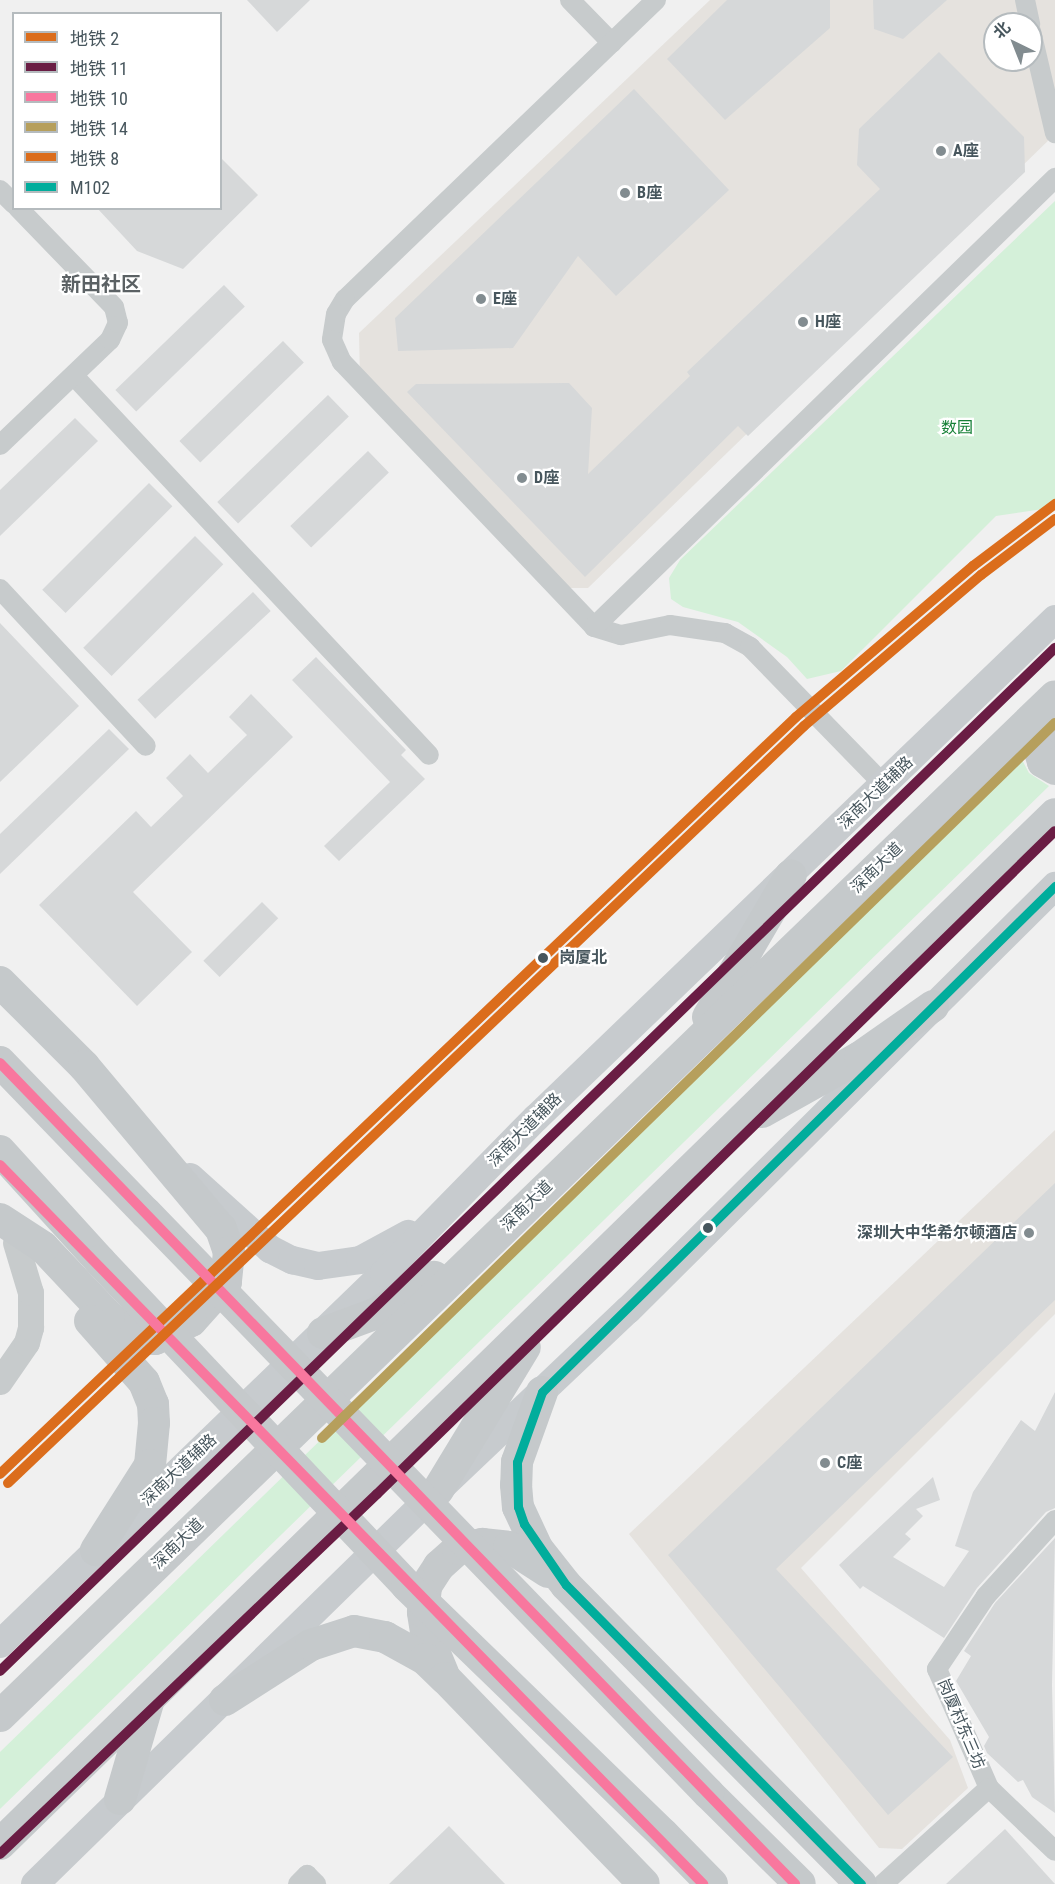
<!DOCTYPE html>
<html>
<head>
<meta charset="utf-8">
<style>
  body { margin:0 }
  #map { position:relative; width:1055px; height:1884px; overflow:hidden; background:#f0f0f0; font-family:"Roboto Condensed","Noto Sans SC",sans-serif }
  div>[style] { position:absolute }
  .commercial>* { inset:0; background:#e5e2de }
  .green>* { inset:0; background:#d4f0d9 }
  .building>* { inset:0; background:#d6d8d9; transform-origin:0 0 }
  .minor>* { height:20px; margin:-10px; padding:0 10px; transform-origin:10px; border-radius:10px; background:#c7cbcc }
  .tertiary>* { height:26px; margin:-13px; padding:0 13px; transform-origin:13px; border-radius:13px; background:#c7cbcc }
  .secondary>* { height:28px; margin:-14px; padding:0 14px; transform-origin:14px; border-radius:14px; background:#c7cbce }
  .primary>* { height:32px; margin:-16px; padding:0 16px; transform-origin:16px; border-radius:16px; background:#c5c9cb }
  .primary-bridge>* { height:32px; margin:-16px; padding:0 16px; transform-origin:16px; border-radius:16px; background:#c5c9cb }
  .bus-1>* { height:9px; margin:-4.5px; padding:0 4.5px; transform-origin:4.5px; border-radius:4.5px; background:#01ad9c }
  .metro-1>* { height:10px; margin:-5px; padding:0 5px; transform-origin:5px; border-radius:5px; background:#db6d1c }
  .metro-2>* { height:10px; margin:-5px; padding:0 5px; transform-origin:5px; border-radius:5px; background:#6a1d44 }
  .metro-3>* { height:10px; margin:-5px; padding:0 5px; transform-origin:5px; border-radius:5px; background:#f8779e }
  .metro-4>* { height:10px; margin:-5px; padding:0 5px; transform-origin:5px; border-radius:5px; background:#b69f5c }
  .metro-5>* { height:10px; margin:-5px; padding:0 5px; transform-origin:5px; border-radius:5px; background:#db6d1c }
  .dots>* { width:16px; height:16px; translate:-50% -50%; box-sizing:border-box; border:3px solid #fff; border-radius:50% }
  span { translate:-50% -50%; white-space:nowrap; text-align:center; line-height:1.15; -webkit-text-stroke:4.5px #fff; paint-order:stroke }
  .poi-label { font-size:16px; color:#47565d; font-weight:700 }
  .left { translate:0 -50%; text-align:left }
  .right { translate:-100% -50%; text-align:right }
  .park-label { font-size:16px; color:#168037 }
  .street-label { font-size:16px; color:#47565d }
  .stop-label { font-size:16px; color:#47565d; font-weight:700 }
  .quarter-label { font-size:20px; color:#5b6164; font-weight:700 }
  .legend { position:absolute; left:12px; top:12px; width:210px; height:198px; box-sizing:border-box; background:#fff; border:2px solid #b5bbbe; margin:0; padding:8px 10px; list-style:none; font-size:18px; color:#47565d }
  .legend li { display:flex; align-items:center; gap:12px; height:30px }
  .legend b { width:30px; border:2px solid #b5bbbe }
  .north { position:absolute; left:983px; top:12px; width:60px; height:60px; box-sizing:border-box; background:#fff; border:2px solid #b5bbbe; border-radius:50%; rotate:317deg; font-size:16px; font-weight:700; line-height:24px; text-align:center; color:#47565d }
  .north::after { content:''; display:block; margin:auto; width:21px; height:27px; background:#828c90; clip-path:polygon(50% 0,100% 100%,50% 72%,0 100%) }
</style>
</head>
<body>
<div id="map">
  <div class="commercial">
    <i style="clip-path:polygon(evenodd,710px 0,1055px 0,1055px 134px,588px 588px,556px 588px,360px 379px,359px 333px,710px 0,995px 24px,1031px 24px,1031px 60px,995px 60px,995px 24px)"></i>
    <i style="clip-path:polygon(1055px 1130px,1055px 1314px,801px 1568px,950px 1740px,968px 1788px,902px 1849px,879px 1848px,629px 1534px)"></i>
  </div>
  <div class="green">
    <i style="clip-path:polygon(1055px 201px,1055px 501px,1043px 509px,996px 516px,841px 671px,807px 679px,787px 657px,738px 622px,683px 607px,671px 599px,669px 578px,680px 560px)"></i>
    <i style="clip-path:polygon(1021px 758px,1029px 773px,1049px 786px,0 1809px,0 1752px)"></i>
  </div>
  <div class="building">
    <i style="clip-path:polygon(247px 0,310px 0,277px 32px)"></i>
    <i style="clip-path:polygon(727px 0,830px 0,830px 28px,725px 120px,667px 59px)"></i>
    <i style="clip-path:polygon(873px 0,947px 0,903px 39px,874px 29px)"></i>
    <i style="clip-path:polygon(939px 52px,1024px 137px,1025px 172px,748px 436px,738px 426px,585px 577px,407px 392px,416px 384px,569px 383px,592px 408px,588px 474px,690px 376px,687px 372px,880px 189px,857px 165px,859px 129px)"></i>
    <i style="clip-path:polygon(634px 89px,729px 190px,616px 296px,578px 256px,513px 348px,398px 351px,395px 318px)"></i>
    <i style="clip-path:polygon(220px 157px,258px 195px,183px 269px,137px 251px,97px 208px,220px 208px)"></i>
    <i style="left:224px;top:285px;width:30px;height:151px;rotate:46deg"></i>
    <i style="left:283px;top:341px;width:30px;height:144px;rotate:46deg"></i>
    <i style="left:328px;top:395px;width:30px;height:154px;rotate:46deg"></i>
    <i style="clip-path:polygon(75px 418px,98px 441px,0 536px,0 490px)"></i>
    <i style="left:368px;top:451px;width:30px;height:108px;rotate:46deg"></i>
    <i style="left:149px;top:483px;width:33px;height:151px;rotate:45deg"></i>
    <i style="left:195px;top:536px;width:40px;height:158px;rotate:45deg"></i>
    <i style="left:253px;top:592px;width:26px;height:158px;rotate:47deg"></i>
    <i style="clip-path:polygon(0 623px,79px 706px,0 782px)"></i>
    <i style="clip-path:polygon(316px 657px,406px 750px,401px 755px,425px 779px,339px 861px,324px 846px,390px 782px,292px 680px)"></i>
    <i style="clip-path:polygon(251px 694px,293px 737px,133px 892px,192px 952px,137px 1006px,39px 905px,136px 811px,151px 827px,183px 796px,166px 778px,190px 754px,208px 773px,247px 735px,229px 717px)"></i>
    <i style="clip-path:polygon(109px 729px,129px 749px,0 874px,0 834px)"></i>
    <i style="left:262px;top:902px;width:23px;height:83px;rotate:45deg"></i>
    <i style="clip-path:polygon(1055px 1183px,1055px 1300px,776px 1569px,953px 1757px,888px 1815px,668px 1555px)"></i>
    <i style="clip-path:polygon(1055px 1392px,1055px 1508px,1046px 1512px,977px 1588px,944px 1638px,863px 1586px,860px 1589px,839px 1565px,933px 1477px,940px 1500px,916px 1509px,923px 1516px,905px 1534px,911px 1539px,893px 1557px,944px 1587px,969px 1551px,955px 1546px,973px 1492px,1021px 1420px,1035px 1431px)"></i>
    <i style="clip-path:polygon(1055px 1538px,1052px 1685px,1055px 1813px,1032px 1797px,1023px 1780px,1018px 1782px,987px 1753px,984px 1746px,989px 1737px,956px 1681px,971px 1656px,964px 1651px,995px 1603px)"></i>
    <i style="clip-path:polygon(449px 1826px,505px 1884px,389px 1884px)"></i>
    <i style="clip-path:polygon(1005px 1829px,1055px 1884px,946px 1884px)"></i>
  </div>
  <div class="minor">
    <i style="left:570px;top:0;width:60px;rotate:45.7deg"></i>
    <i style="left:656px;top:0;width:431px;rotate:136.1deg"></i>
    <i style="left:345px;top:299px;width:17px;rotate:121deg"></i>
    <i style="left:336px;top:314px;width:26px;rotate:99deg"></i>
    <i style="left:332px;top:340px;width:24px;rotate:66deg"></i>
    <i style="left:342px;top:362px;width:366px;rotate:46.4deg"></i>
    <i style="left:594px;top:627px;width:28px;rotate:17deg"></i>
    <i style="left:621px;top:635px;width:50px;rotate:-11.5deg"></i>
    <i style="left:670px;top:625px;width:56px;rotate:8.3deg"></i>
    <i style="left:725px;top:633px;width:29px;rotate:29deg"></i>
    <i style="left:750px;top:647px;width:192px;rotate:45.8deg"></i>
    <i style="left:1025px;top:0;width:25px;rotate:78deg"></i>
    <i style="left:1031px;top:31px;width:105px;rotate:76.8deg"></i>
    <i style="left:0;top:190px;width:20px;rotate:45deg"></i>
    <i style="left:74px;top:376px;width:519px;rotate:46.87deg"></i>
    <i style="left:0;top:445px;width:152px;rotate:-43.7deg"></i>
    <i style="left:110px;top:340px;width:19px;rotate:-65deg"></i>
    <i style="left:118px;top:323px;width:16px;rotate:-104deg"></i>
    <i style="left:114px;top:307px;width:138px;rotate:-134.1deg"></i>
    <i style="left:0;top:589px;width:214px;rotate:47.1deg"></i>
    <i style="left:594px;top:627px;width:644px;rotate:-44.24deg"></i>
    <i style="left:1055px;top:1520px;width:103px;rotate:132.2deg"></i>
    <i style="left:986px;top:1596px;width:88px;rotate:123.9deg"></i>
    <i style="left:937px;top:1669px;width:130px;rotate:66.4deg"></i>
    <i style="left:989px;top:1788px;width:91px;rotate:43.7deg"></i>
    <i style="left:298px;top:1884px;width:13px;rotate:-45deg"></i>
    <i style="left:307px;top:1875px;width:13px;rotate:45deg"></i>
    <i style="left:883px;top:1884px;width:143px;rotate:-42.2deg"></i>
  </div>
  <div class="tertiary">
    <i style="left:0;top:1382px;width:47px;rotate:-55.3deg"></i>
    <i style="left:27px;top:1343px;width:16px;rotate:-75deg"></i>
    <i style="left:31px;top:1328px;width:35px;rotate:-90deg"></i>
    <i style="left:31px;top:1293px;width:52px;rotate:-106.7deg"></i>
  </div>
  <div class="secondary">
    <i style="left:190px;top:1177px;width:108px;rotate:42deg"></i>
    <i style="left:270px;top:1249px;width:25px;rotate:27deg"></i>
    <i style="left:292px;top:1260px;width:27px;rotate:13deg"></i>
    <i style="left:318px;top:1266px;width:42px;rotate:-8.1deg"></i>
    <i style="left:360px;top:1260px;width:55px;rotate:-28.4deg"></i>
    <i style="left:0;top:1644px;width:534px;rotate:-44.01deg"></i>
    <i style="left:384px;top:1273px;width:217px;rotate:-45.6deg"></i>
    <i style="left:536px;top:1118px;width:720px;rotate:-43.87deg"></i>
    <i style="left:35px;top:1884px;width:564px;rotate:-44.35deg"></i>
    <i style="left:438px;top:1490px;width:262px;rotate:-43.5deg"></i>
    <i style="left:628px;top:1310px;width:602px;rotate:-44.8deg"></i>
  </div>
  <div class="primary">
    <i style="left:1055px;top:729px;width:27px;rotate:123deg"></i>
    <i style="left:1040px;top:752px;width:10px;rotate:73deg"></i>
    <i style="left:1043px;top:762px;width:14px;rotate:30deg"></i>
    <i style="left:0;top:982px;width:119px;rotate:45deg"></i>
    <i style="left:84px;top:1066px;width:213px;rotate:50deg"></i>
    <i style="left:221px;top:1229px;width:24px;rotate:71deg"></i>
    <i style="left:229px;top:1252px;width:30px;rotate:96deg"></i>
    <i style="left:226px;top:1282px;width:52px;rotate:131.9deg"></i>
    <i style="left:191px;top:1321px;width:40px;rotate:153.4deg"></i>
    <i style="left:155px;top:1339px;width:18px;rotate:-177deg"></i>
    <i style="left:137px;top:1338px;width:35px;rotate:-143deg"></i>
    <i style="left:109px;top:1317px;width:96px;rotate:-133.3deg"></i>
    <i style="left:43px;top:1247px;width:51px;rotate:-146.9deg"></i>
    <i style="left:708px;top:1017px;width:164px;rotate:-59.7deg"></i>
    <i style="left:0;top:1062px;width:210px;rotate:46deg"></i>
    <i style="left:762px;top:1112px;width:112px;rotate:-29.3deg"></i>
    <i style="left:860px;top:1057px;width:89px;rotate:-34.9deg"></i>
    <i style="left:0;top:1151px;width:149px;rotate:47.7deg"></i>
    <i style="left:90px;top:1321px;width:81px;rotate:48.5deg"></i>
    <i style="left:144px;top:1382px;width:24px;rotate:68deg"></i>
    <i style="left:153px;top:1404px;width:19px;rotate:87deg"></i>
    <i style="left:154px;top:1423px;width:42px;rotate:95.4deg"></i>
    <i style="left:150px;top:1465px;width:101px;rotate:122.4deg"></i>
    <i style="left:323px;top:1333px;width:55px;rotate:-20.1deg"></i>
    <i style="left:375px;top:1314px;width:70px;rotate:-32.1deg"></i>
    <i style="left:542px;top:1392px;width:74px;rotate:109.7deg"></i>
    <i style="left:517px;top:1462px;width:23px;rotate:92deg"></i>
    <i style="left:516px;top:1485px;width:22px;rotate:85deg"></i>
    <i style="left:518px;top:1507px;width:45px;rotate:65.1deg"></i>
    <i style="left:537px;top:1548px;width:47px;rotate:51.9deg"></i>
    <i style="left:566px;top:1585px;width:420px;rotate:45.4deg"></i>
    <i style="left:438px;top:1490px;width:167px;rotate:-58.7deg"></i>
    <i style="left:443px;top:1673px;width:44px;rotate:-112.5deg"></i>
    <i style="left:426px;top:1632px;width:20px;rotate:-99deg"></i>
    <i style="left:423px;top:1612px;width:26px;rotate:-83deg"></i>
    <i style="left:426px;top:1586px;width:24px;rotate:-57deg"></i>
    <i style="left:439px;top:1566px;width:25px;rotate:-42deg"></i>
    <i style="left:458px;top:1549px;width:25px;rotate:-12deg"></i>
    <i style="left:482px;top:1544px;width:27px;rotate:6deg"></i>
    <i style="left:509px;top:1547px;width:46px;rotate:32.7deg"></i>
    <i style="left:225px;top:1700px;width:102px;rotate:-32.6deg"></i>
    <i style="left:311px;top:1645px;width:45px;rotate:-18deg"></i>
    <i style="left:354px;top:1631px;width:32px;rotate:11deg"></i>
    <i style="left:385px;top:1637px;width:46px;rotate:28.8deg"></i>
    <i style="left:425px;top:1659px;width:28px;rotate:44deg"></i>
    <i style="left:445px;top:1678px;width:286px;rotate:46deg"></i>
    <i style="left:0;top:1716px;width:1467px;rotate:-44.03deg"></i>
    <i style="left:708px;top:1793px;width:129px;rotate:44.7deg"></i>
    <i style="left:120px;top:1799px;width:104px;rotate:-73.8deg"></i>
    <i style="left:663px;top:1834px;width:70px;rotate:45.6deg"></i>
    <i style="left:0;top:1844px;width:1474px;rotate:-44.31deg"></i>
  </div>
  <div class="primary-bridge">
    <i style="left:146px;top:1213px;width:808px;rotate:45.9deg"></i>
    <i style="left:100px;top:1261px;width:447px;rotate:46.6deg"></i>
    <i style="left:407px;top:1586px;width:356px;rotate:44.1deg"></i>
  </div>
  <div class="bus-1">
    <i style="left:861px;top:1884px;width:420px;rotate:-134.6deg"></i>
    <i style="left:566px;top:1585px;width:74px;rotate:-124.5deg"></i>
    <i style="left:524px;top:1524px;width:18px;rotate:-109deg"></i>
    <i style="left:518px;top:1507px;width:45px;rotate:-91.3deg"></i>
    <i style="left:517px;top:1462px;width:74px;rotate:-70.3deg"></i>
    <i style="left:542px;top:1392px;width:721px;rotate:-44.61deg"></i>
  </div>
  <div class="metro-1">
    <i style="left:0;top:1474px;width:1098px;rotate:-43.56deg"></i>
    <i style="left:796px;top:717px;width:233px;rotate:-40.5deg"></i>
    <i style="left:973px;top:566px;width:103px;rotate:-37.1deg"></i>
  </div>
  <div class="metro-2">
    <i style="left:0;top:1671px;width:1470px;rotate:-44.12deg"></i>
    <i style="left:0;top:1854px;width:521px;rotate:-43.68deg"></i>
    <i style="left:377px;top:1494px;width:948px;rotate:-44.36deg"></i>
  </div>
  <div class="metro-3">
    <i style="left:0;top:1063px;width:1143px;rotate:45.92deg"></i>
    <i style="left:0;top:1165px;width:1006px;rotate:45.64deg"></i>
  </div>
  <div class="metro-4">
    <i style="left:322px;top:1438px;width:1024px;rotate:-44.29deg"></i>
  </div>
  <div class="metro-5">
    <i style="left:8px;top:1483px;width:1098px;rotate:-43.56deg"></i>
    <i style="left:804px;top:726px;width:233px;rotate:-40.5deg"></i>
    <i style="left:981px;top:575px;width:93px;rotate:-37.1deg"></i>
  </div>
  <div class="dots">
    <i style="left:941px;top:151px;background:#828c90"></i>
    <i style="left:625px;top:193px;background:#828c90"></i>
    <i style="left:481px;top:299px;background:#828c90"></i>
    <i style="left:803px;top:322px;background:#828c90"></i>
    <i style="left:522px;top:478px;background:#828c90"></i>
    <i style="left:543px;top:958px;background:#47565d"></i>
    <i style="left:708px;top:1228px;background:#47565d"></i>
    <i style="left:1029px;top:1233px;background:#828c90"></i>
    <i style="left:825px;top:1463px;background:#828c90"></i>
  </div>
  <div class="poi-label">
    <span class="left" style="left:953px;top:151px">A座</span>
    <span class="left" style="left:637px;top:193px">B座</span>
    <span class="left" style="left:493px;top:299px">E座</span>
    <span class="left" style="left:815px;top:322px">H座</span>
    <span class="left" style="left:534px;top:478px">D座</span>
    <span class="right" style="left:1017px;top:1233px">深圳大中华希尔顿酒店</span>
    <span class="left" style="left:837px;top:1463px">C座</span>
  </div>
  <div class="park-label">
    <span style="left:957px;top:428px">数园</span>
  </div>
  <div class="street-label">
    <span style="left:876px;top:793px;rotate:-44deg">深南大道辅路</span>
    <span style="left:877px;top:868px;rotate:-44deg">深南大道</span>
    <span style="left:525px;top:1130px;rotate:-45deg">深南大道辅路</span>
    <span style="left:527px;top:1206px;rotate:-44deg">深南大道</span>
    <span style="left:179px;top:1470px;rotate:-43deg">深南大道辅路</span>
    <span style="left:178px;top:1544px;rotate:-44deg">深南大道</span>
    <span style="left:961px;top:1724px;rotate:67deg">岗厦村东三坊</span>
  </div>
  <div class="stop-label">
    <span class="left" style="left:559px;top:958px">岗厦北</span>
  </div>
  <div class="quarter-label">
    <span style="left:101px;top:284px">新田社区</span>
  </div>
  <ul class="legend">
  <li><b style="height:8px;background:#db6d1c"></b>地铁 2</li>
  <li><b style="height:8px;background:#6a1d44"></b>地铁 11</li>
  <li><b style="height:8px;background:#f8779e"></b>地铁 10</li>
  <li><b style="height:8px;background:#b69f5c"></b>地铁 14</li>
  <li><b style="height:8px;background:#db6d1c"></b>地铁 8</li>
  <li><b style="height:8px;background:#01ad9c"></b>M102</li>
  </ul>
  <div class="north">北</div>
</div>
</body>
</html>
